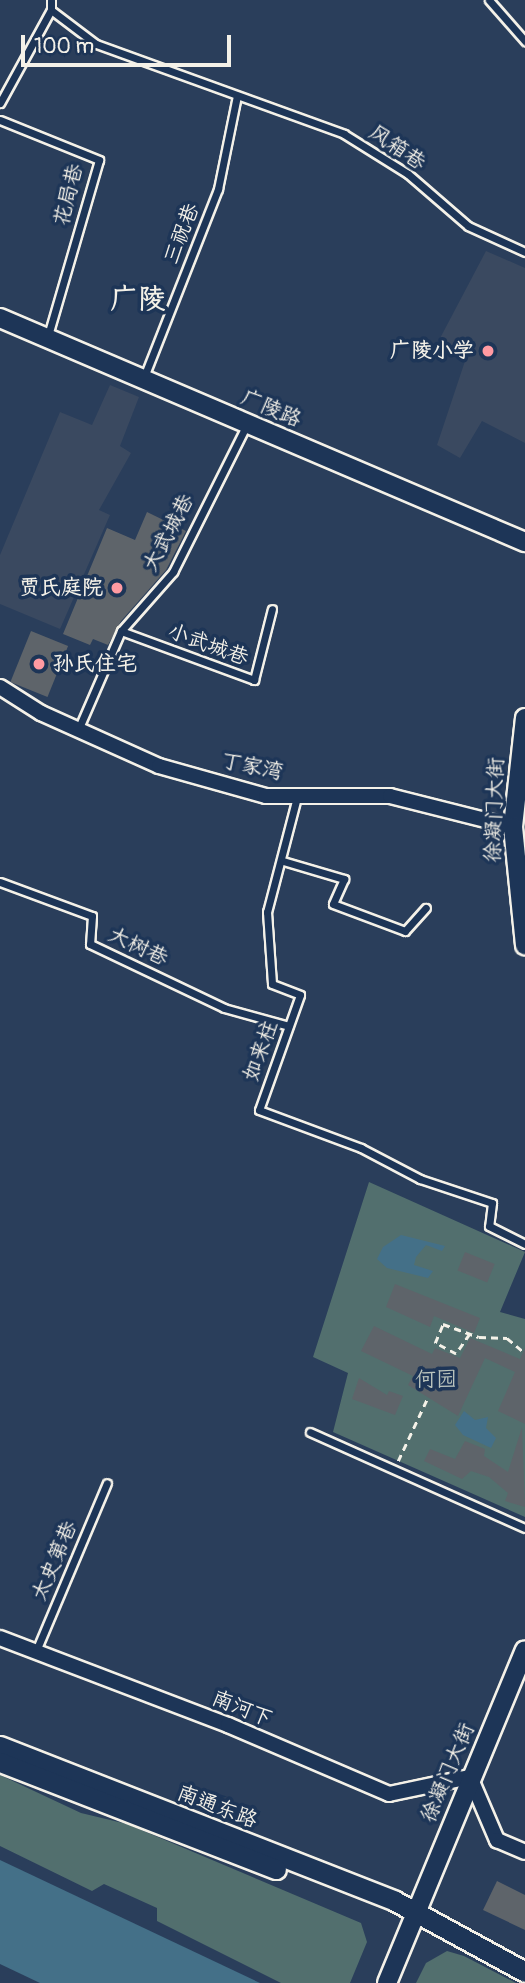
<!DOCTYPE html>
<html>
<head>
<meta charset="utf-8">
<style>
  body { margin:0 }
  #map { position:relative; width:525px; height:1983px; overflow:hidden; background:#2a3e5b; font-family:Pangolin,"LXGW WenKai TC",sans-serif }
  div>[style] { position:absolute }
  .built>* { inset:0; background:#3a4960 }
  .green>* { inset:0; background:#526f6e }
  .water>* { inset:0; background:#447088 }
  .building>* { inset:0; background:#5e646a; transform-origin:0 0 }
  .path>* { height:2.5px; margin-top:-1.25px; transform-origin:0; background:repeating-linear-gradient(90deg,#f4f1e8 0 7px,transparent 0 12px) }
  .roads { filter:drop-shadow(2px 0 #f4f1e8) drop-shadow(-2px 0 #f4f1e8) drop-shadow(0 2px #f4f1e8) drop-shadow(0 -2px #f4f1e8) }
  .service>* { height:7px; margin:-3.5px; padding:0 3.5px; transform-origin:3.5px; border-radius:3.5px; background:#1d3557 }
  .minor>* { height:14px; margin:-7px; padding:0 7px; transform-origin:7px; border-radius:7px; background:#1d3557 }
  .tertiary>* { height:18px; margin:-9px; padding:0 9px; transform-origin:9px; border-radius:9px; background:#1d3557 }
  .secondary>* { height:19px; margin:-9.5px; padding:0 9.5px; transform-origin:9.5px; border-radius:9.5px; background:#1d3557 }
  .dots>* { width:19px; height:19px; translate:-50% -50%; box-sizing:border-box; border:4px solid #1d3557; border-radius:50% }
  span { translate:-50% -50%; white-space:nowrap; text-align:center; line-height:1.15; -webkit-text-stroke:7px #1d3557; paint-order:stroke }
  .street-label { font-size:21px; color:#f4f1e8 }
  .poi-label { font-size:21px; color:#f4f1e8; font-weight:700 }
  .right { translate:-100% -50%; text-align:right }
  .left { translate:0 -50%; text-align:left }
  .park-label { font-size:21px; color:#bbc4bd }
  .district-label { font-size:28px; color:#f4f1e8; font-weight:700 }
  .scale { position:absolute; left:21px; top:35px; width:210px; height:32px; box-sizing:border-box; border:4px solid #f4f1e8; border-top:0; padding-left:9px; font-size:21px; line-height:24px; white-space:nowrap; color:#f4f1e8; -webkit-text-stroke:5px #1d3557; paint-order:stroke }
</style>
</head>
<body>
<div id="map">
  <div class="built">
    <i style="clip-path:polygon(486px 251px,525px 268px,525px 443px,482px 421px,460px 458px,437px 445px,466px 358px,437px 344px)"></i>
    <i style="clip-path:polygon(110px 385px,139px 397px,120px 446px,131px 453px,99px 510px,110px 515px,60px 629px,0 604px,0 555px,60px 412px,92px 425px)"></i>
  </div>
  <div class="green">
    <i style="clip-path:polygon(369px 1182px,525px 1252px,500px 1312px,525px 1319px,525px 1517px,333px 1432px,348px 1373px,313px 1357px)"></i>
    <i style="clip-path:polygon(0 1775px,81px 1813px,127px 1824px,361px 1923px,367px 1942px,350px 1983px,281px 1983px,157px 1921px,157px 1908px,104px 1884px,92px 1891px,0 1846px)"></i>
    <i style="clip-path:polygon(447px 1951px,464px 1956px,516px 1983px,416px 1983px,426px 1963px)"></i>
  </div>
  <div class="water">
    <i style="clip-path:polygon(401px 1235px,445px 1246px,442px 1251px,426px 1245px,416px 1257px,414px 1265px,433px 1271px,428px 1278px,387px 1268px,377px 1259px,383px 1247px)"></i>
    <i style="clip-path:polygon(464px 1411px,475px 1420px,488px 1417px,486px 1428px,496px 1438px,491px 1448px,463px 1435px,455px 1425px)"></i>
    <i style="clip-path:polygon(0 1860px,260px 1983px,40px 1983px,0 1964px)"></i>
  </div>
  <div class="building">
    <i style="clip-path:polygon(147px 512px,186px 531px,166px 570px,121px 621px,108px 645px,93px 639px,90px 645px,63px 634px,107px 528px,135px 540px)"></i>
    <i style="left:31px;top:631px;width:40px;height:55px;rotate:22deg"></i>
    <i style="left:465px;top:1252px;width:32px;height:20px;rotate:22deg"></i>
    <i style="clip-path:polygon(395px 1284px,480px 1318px,474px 1333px,434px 1316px,430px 1327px,386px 1307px)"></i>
    <i style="clip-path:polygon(374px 1326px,432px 1354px,435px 1348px,460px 1358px,470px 1338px,520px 1359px,525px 1348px,525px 1424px,498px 1411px,515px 1372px,485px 1358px,458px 1416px,408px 1385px,413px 1376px,361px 1351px)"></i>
    <i style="clip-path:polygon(359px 1378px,387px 1395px,389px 1391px,403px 1396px,395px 1415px,352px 1399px)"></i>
    <i style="clip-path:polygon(522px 1427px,525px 1507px,505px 1501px,508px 1493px,489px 1477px,471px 1471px,462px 1479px,424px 1461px,430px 1449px,455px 1459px,465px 1441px,485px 1449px,484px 1456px,508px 1472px)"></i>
    <i style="clip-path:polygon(497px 1881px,525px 1895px,525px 1930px,483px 1910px)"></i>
  </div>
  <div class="path">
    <i style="left:470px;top:1334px;width:24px;rotate:125deg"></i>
    <i style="left:456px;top:1354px;width:24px;rotate:-152deg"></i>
    <i style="left:435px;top:1343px;width:21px;rotate:-67deg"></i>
    <i style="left:443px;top:1324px;width:38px;rotate:20deg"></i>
    <i style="left:479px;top:1337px;width:28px;rotate:2deg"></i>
    <i style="left:507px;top:1338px;width:23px;rotate:40deg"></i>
    <i style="left:398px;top:1461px;width:71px;rotate:-64.9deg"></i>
  </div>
  <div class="roads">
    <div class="service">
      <i style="left:51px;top:0;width:10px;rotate:90deg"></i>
      <i style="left:51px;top:10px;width:56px;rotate:37.1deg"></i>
      <i style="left:96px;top:44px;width:264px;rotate:19.9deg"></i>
      <i style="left:344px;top:134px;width:75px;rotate:32deg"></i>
      <i style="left:408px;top:174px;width:79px;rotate:40.9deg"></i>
      <i style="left:468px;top:226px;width:63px;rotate:24.5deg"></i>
      <i style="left:489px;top:0;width:55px;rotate:48.7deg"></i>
      <i style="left:0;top:103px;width:106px;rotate:-61.3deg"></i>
      <i style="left:0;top:120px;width:107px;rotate:22deg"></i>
      <i style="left:99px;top:160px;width:183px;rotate:106.2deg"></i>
      <i style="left:144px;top:377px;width:202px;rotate:-68.5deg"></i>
      <i style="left:218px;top:189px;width:95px;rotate:-78.5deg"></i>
      <i style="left:121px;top:631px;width:142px;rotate:20.2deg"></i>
      <i style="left:254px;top:680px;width:73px;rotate:-75.8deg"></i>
      <i style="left:78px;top:730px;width:108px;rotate:-66.5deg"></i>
      <i style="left:121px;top:631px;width:79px;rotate:-48.6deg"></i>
      <i style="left:173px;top:572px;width:165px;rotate:-63.4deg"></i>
      <i style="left:297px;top:797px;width:119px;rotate:104.6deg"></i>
      <i style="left:267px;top:912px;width:72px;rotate:86deg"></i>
      <i style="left:272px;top:984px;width:30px;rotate:21deg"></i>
      <i style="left:300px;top:995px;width:122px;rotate:109.6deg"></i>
      <i style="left:259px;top:1110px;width:109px;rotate:20.4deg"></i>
      <i style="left:361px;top:1148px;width:67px;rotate:27.7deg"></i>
      <i style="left:420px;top:1179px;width:76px;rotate:18.4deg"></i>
      <i style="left:492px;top:1203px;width:23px;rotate:97deg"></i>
      <i style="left:489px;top:1226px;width:40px;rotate:26.6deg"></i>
      <i style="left:283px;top:861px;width:64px;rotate:16.4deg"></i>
      <i style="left:344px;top:879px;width:27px;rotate:114deg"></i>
      <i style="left:333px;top:904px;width:77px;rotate:20.6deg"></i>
      <i style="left:405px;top:931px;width:31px;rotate:-48deg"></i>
      <i style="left:0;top:882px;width:98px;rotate:20.3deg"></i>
      <i style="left:92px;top:916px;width:28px;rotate:94deg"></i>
      <i style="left:90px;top:944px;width:148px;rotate:25.5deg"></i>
      <i style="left:224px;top:1008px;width:67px;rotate:15.5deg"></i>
      <i style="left:310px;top:1432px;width:235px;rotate:24.1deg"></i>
      <i style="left:36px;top:1651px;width:182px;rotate:-67.1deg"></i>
    </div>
    <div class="minor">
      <i style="left:0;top:687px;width:49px;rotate:32.4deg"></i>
      <i style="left:41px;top:713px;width:129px;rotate:24.2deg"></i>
      <i style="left:159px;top:766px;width:111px;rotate:15.7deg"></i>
      <i style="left:266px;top:796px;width:124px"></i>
      <i style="left:390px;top:796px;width:127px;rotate:14.1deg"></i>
      <i style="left:0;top:1638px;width:244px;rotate:20.9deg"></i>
      <i style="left:228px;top:1725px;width:175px;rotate:23.2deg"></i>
      <i style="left:389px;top:1794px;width:83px;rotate:-11.9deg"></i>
      <i style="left:470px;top:1777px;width:69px;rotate:66.8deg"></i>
      <i style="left:497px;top:1840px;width:30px;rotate:23deg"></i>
    </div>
    <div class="tertiary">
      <i style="left:0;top:318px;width:571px;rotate:23.11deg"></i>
      <i style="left:525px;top:718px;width:110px;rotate:96.3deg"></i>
      <i style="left:513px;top:827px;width:119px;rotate:84.2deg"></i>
      <i style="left:387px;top:1983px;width:360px;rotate:-67.5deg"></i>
    </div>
    <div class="secondary">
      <i style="left:0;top:1746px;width:424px;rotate:21.4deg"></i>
      <i style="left:395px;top:1901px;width:148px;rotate:28.6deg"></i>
      <i style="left:0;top:1762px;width:296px;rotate:21.2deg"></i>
    </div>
  </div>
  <div class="dots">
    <i style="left:488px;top:351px;background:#ff9aa2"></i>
    <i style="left:117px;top:588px;background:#ff9aa2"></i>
    <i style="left:39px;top:664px;background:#ff9aa2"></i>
  </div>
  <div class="street-label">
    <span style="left:397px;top:148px;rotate:34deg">风箱巷</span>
    <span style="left:69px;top:195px;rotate:-76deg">花局巷</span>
    <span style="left:182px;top:234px;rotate:-69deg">三祝巷</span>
    <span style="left:271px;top:409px;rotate:23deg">广陵路</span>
    <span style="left:169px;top:533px;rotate:-62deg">大武城巷</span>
    <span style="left:208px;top:645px;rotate:20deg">小武城巷</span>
    <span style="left:252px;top:767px;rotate:12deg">丁家湾</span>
    <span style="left:495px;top:810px;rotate:-88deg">徐凝门大街</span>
    <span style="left:138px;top:947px;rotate:25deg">大树巷</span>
    <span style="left:261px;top:1051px;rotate:-70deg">如来柱</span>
    <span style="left:55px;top:1561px;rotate:-67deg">太史第巷</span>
    <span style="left:242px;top:1709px;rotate:22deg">南河下</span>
    <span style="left:448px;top:1773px;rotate:-67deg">徐凝门大街</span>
    <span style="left:217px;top:1807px;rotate:21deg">南通东路</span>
  </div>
  <div class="poi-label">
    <span class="right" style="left:474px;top:351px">广陵小学</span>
    <span class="right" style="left:103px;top:588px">贾氏庭院</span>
    <span class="left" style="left:53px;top:664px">孙氏住宅</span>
  </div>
  <div class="park-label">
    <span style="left:436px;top:1380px">何园</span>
  </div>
  <div class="district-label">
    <span style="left:138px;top:300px">广陵</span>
  </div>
  <div class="scale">100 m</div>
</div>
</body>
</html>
